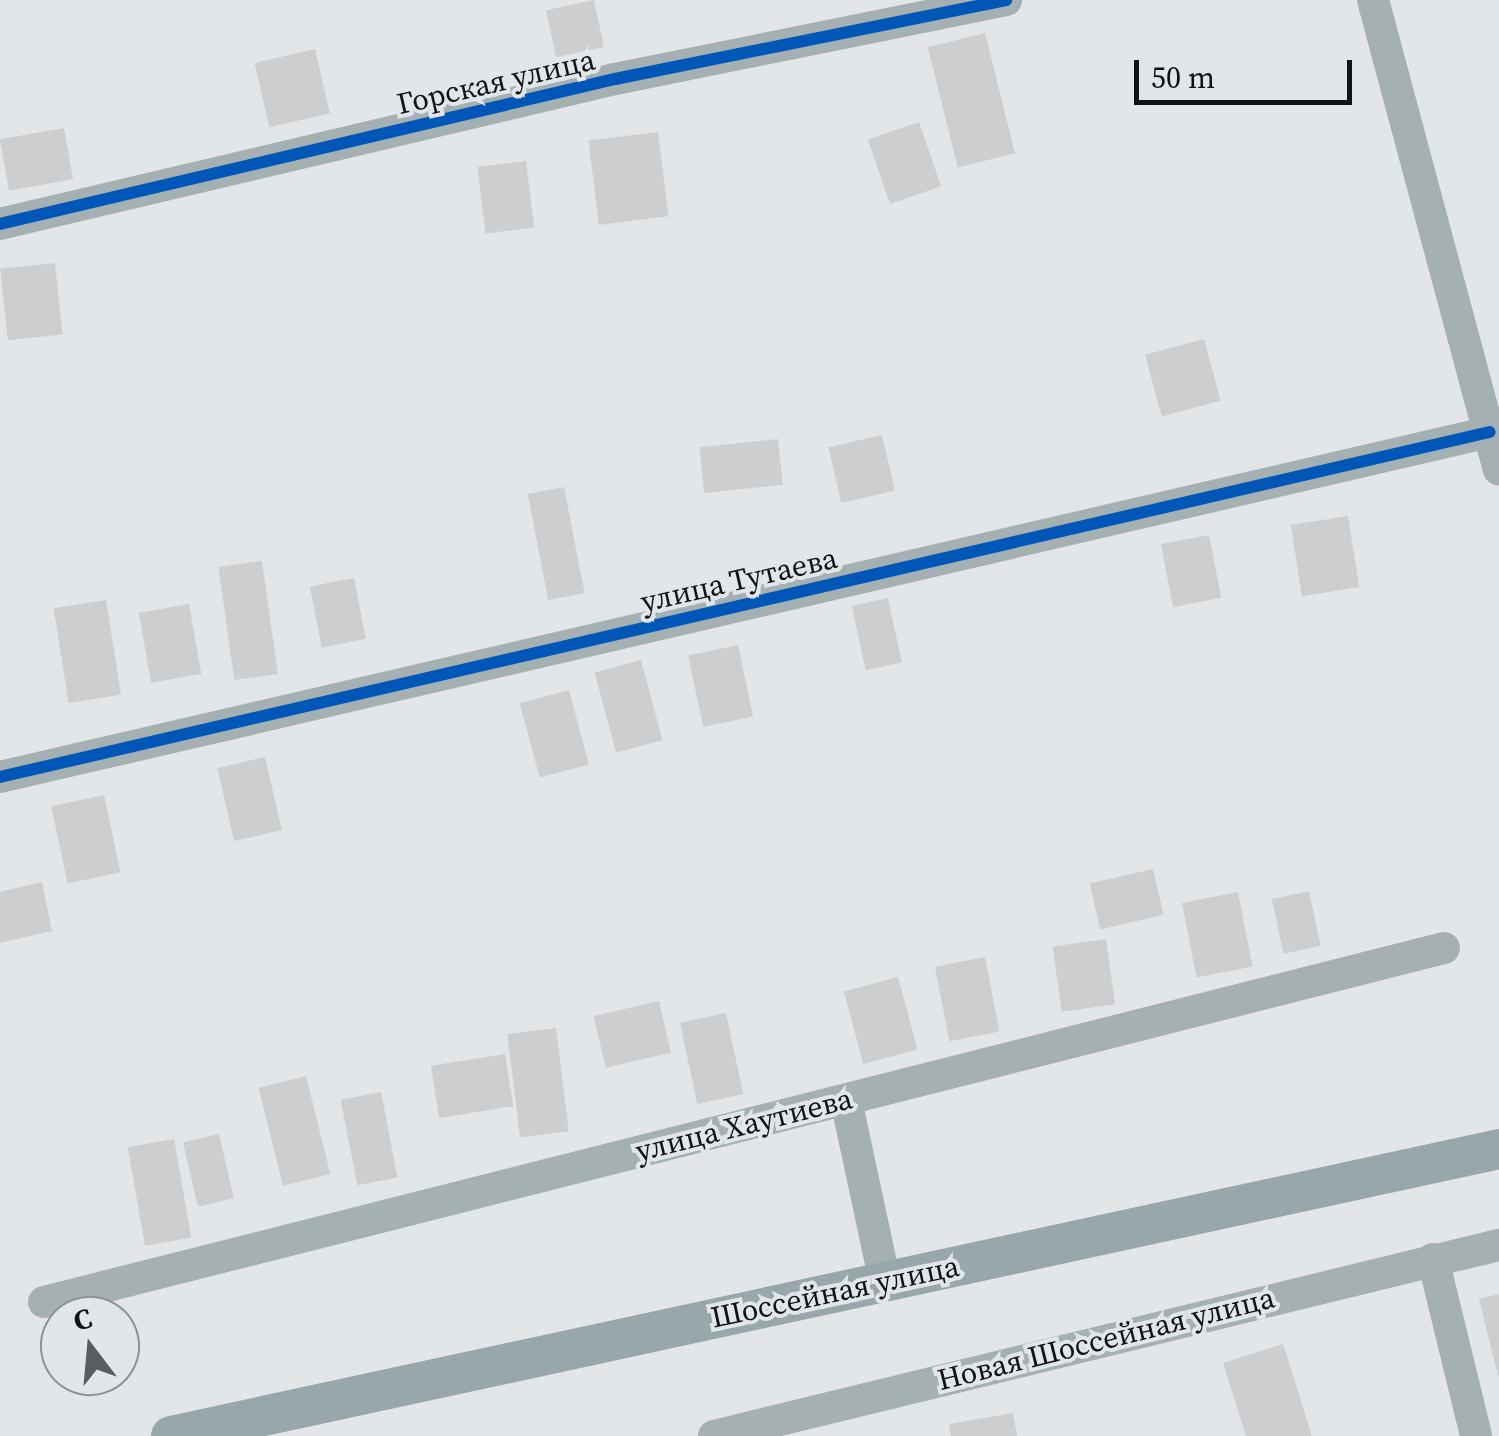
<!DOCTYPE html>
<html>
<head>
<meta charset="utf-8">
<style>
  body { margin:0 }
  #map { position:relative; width:1499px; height:1436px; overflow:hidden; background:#e3e6e8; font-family:"Source Serif 4",serif }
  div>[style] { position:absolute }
  .building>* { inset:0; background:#ccced0; transform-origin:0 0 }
  .minor>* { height:32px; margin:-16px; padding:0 16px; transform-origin:16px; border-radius:16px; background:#a4b0b2 }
  .major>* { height:40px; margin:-20px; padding:0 20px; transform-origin:20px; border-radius:20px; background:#98a7aa }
  .cycleway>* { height:12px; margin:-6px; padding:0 6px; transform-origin:6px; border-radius:6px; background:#0057b8 }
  span { translate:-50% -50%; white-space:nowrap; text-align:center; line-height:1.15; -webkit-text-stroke:8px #e1e6ea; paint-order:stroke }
  .street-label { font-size:30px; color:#101213 }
  .north { position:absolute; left:40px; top:1296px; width:100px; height:100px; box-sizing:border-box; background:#e1e6ea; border:2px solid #8d9194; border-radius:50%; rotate:344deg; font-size:28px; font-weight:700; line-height:40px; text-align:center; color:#101213 }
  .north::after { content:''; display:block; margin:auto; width:35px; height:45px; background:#5a5c5e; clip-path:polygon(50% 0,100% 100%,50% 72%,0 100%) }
  .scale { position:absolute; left:1134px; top:60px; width:218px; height:45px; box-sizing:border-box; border:5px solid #101213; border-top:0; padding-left:12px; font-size:30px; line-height:35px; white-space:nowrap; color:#101213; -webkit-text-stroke:8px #e1e6ea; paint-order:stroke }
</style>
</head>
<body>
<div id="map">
  <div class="building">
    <i style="left:594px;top:0;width:48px;height:49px;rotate:78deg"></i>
    <i style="left:985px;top:33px;width:124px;height:59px;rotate:76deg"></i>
    <i style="left:315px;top:49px;width:66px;height:62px;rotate:77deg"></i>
    <i style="left:919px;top:122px;width:68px;height:54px;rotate:71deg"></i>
    <i style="left:64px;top:128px;width:52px;height:65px;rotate:80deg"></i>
    <i style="left:658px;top:132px;width:85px;height:70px;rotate:83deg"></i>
    <i style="left:526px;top:161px;width:67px;height:49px;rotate:83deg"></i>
    <i style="left:55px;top:263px;width:72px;height:55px;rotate:84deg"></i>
    <i style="left:1204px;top:339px;width:64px;height:61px;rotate:75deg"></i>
    <i style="left:882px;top:435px;width:57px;height:55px;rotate:77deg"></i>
    <i style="left:778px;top:439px;width:46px;height:79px;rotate:84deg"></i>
    <i style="left:564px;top:487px;width:108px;height:37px;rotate:79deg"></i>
    <i style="left:1348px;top:516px;width:72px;height:58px;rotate:81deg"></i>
    <i style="left:1209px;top:535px;width:64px;height:49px;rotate:79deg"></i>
    <i style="left:262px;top:561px;width:114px;height:44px;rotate:82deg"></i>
    <i style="left:354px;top:578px;width:62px;height:45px;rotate:79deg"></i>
    <i style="left:888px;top:598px;width:66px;height:37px;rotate:78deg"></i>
    <i style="left:106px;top:600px;width:96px;height:53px;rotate:81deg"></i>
    <i style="left:189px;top:604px;width:71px;height:51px;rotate:80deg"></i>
    <i style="left:738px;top:645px;width:73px;height:51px;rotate:78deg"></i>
    <i style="left:641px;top:660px;width:83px;height:48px;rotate:75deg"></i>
    <i style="left:569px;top:690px;width:77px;height:51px;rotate:75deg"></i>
    <i style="left:265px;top:757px;width:75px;height:49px;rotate:77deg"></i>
    <i style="left:104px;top:795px;width:79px;height:54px;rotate:78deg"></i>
    <i style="left:1153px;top:869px;width:47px;height:65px;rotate:77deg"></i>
    <i style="clip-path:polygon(42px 882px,52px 931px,0 943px,0 892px)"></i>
    <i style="left:1309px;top:891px;width:56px;height:38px;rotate:78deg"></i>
    <i style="left:1238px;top:892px;width:76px;height:57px;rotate:79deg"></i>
    <i style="left:1106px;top:939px;width:66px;height:54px;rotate:82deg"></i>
    <i style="left:985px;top:957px;width:76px;height:51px;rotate:79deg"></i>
    <i style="left:898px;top:977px;width:75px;height:56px;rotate:75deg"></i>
    <i style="left:659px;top:1001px;width:53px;height:67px;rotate:77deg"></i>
    <i style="left:726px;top:1013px;width:83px;height:47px;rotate:78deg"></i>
    <i style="left:556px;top:1028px;width:104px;height:49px;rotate:83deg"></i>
    <i style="left:505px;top:1054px;width:53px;height:75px;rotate:81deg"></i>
    <i style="left:306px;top:1076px;width:101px;height:49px;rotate:76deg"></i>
    <i style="left:381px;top:1092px;width:87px;height:41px;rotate:79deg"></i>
    <i style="left:219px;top:1134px;width:66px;height:37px;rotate:77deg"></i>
    <i style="left:174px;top:1139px;width:100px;height:47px;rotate:80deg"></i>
    <i style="clip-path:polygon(1499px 1294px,1499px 1375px,1498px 1376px,1479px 1299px)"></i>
    <i style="clip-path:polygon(1283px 1344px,1312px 1436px,1246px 1436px,1223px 1363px)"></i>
    <i style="clip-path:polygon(1013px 1413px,1017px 1436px,951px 1436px,949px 1424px)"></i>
  </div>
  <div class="minor">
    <i style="left:1373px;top:0;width:486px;rotate:75deg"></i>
    <i style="left:0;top:224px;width:632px;rotate:-13.27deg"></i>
    <i style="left:615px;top:79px;width:399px;rotate:-11.4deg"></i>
    <i style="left:0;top:777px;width:1529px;rotate:-13.04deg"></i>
    <i style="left:846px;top:1100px;width:186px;rotate:77.9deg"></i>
    <i style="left:1433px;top:1259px;width:182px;rotate:76.3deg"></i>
    <i style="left:44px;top:1302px;width:1444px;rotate:-14.19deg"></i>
    <i style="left:714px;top:1436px;width:808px;rotate:-13.68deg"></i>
  </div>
  <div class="major">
    <i style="left:171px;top:1436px;width:1359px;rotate:-12.19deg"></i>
  </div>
  <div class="cycleway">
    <i style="left:0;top:224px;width:632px;rotate:-13.27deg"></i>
    <i style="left:615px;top:79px;width:399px;rotate:-11.4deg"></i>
    <i style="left:0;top:777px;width:1529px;rotate:-13.04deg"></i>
  </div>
  <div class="street-label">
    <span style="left:496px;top:82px;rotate:-13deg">Горская улица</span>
    <span style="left:739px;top:580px;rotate:-13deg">улица Тутаева</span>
    <span style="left:744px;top:1125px;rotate:-14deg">улица Хаутиева</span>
    <span style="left:835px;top:1292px;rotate:-12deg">Шоссейная улица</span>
    <span style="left:1106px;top:1339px;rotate:-14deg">Новая Шоссейная улица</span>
  </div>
  <div class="north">С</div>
  <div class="scale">50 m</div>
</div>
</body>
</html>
